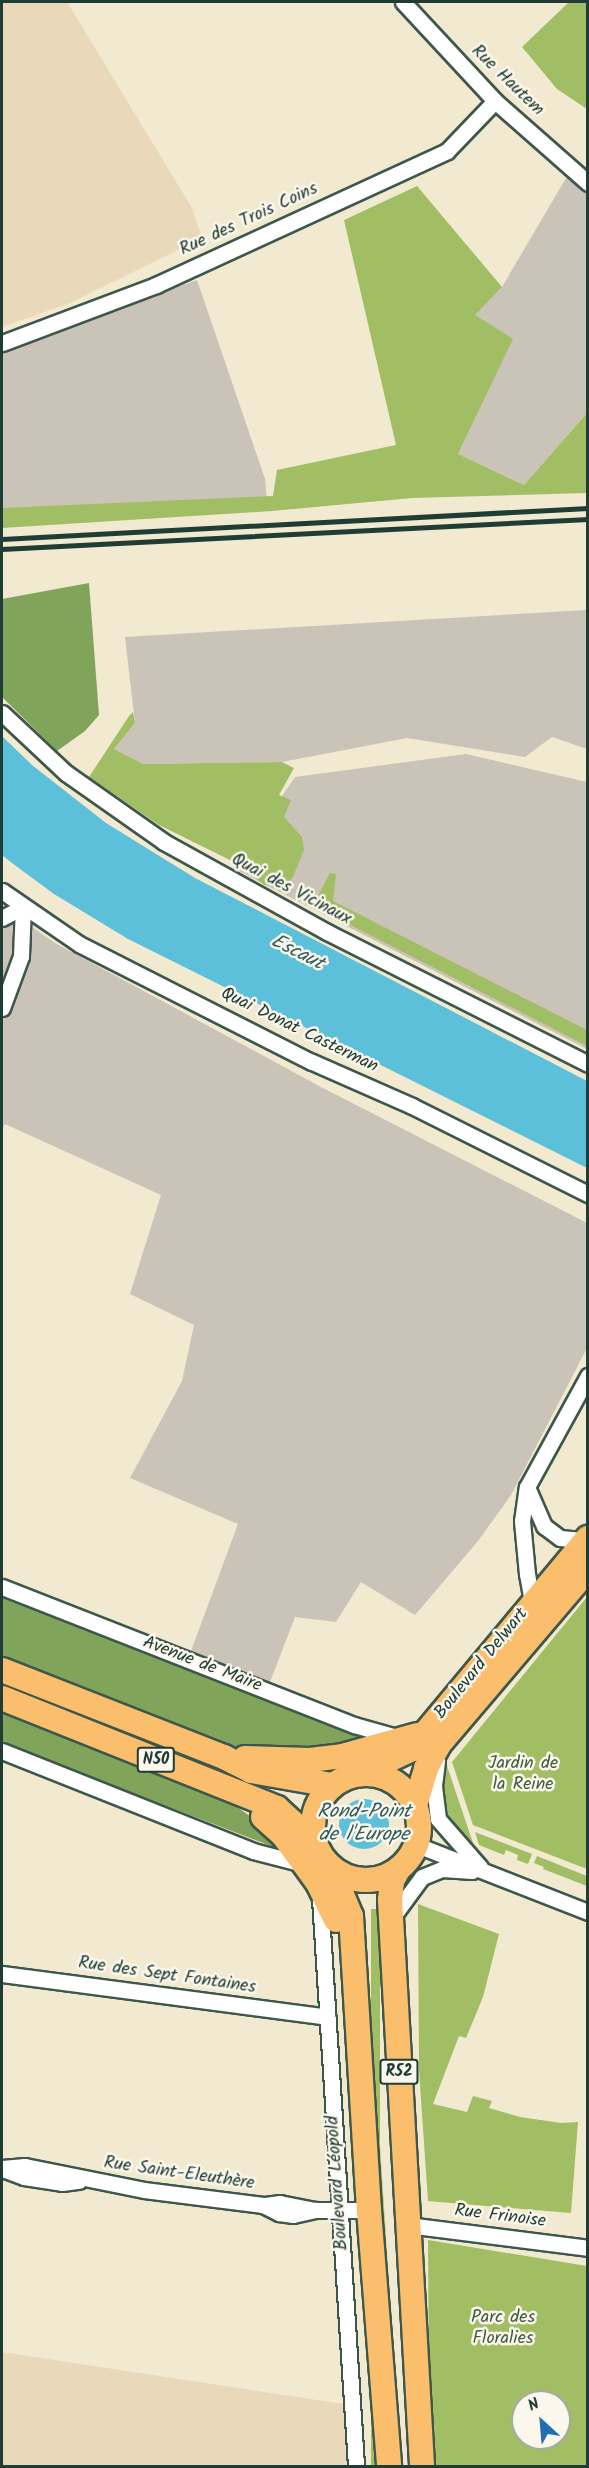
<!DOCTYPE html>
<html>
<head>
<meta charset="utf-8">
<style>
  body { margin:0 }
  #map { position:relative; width:589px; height:2468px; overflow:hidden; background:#f1e9d0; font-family:Kalam,sans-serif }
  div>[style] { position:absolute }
  .built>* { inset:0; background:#ead8ba }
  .industrial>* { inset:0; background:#cac3b8 }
  .green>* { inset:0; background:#a1be65; transform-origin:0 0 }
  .forest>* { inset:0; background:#80a55a }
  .water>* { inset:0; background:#5cc0da }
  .round { border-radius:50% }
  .roads { filter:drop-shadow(2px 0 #3e574b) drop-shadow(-2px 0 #3e574b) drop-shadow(0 2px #3e574b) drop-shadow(0 -2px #3e574b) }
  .minor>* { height:15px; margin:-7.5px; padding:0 7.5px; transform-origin:7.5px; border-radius:7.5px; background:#fff }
  .primary>* { height:24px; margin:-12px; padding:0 12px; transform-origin:12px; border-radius:12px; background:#fabe6d }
  .primary>.ring { margin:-12px; padding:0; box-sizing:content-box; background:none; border:24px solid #fabe6d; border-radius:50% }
  .rail>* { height:4.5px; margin:-2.25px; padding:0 2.25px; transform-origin:2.25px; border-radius:2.25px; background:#1f3d34 }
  span { translate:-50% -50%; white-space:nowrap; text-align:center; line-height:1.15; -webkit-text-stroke:5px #fbf7ec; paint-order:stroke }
  .shield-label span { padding:2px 4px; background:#fbf7ec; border:2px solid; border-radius:4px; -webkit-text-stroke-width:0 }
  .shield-label { font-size:16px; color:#1f3d34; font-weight:700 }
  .street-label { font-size:18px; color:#1f3d34 }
  .park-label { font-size:18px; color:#405d40 }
  .water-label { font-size:20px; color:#2e5e5e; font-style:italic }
  .frame { position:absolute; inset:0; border:3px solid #1f3d34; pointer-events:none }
  .north { position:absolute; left:511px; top:2390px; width:60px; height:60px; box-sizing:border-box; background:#fbf7ec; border:2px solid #a3ada2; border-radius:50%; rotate:334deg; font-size:16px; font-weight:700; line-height:24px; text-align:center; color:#1f3d34 }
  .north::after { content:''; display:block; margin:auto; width:21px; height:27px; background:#1f6fb2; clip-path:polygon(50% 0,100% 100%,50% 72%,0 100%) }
</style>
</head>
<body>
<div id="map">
  <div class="built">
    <i style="clip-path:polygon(2px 2px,67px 2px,192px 208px,202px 238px,70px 303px,2px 327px)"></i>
    <i style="clip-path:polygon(2px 2352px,343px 2404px,347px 2466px,2px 2466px)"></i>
  </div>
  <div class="industrial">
    <i style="clip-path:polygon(569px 173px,587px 189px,587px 413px,524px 485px,458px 454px,512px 340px,474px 315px,502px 287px)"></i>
    <i style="clip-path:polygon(197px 280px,265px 479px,267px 500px,2px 514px,2px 351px)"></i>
    <i style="clip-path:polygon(587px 610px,587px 749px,552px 737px,525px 757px,407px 738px,282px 762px,143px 764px,114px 749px,135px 723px,125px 637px)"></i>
    <i style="clip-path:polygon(466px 754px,587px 782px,587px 1049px,233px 868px,295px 777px)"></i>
    <i style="clip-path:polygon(2px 906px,55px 943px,321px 1087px,587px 1223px,587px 1348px,511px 1495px,478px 1541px,415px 1615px,361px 1582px,336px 1622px,295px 1617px,270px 1682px,191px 1651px,238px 1524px,130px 1478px,182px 1381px,194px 1325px,130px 1294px,161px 1195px,5px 1124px,2px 1129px)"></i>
  </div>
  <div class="green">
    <i style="clip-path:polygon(569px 2px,587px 2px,587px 109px,557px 89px,522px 47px)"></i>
    <i style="clip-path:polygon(417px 186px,502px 287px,475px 315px,513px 339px,458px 454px,524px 485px,587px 413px,587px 493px,412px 498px,272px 511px,2px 528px,2px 508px,273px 496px,277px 470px,396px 445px,344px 220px)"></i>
    <i style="clip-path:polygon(133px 712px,135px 723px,114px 749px,143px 764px,282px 762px,294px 768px,279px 795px,291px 800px,284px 817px,302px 837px,304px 850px,293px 877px,286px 884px,278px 888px,264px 885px,240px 865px,159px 825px,89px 777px,129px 716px)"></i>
    <i style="clip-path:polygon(330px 873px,336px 874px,333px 901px,587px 1030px,587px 1046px,321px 910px,317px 898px)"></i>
    <i style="clip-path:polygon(587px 1597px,587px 1869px,473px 1825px,452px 1762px)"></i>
    <i style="clip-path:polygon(447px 1766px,474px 1846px,473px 1849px,467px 1846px,469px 1842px,448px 1820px,444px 1810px,441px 1783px)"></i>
    <i style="clip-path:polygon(475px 1832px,532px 1854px,528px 1864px,517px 1860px,518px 1855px,506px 1850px,504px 1855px,479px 1845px)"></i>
    <i style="clip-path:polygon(537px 1856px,587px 1876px,587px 1886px,543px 1869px,544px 1867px,534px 1863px)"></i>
    <i style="clip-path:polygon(418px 1904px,499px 1934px,483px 1997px,466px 2038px,459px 2036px,433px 2104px,467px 2112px,473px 2096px,492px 2101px,489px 2108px,520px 2117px,561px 2123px,578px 2122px,571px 2213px,428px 2201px,419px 2070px)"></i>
    <i style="left:371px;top:1909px;width:9px;height:558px"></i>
    <i style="clip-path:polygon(362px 1917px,366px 1934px,401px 2466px,393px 2466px)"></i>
    <i style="clip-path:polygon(evenodd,428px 2240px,587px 2266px,587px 2466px,436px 2466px,429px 2397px,428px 2240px,523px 2402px,559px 2402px,559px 2438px,523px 2438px,523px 2402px)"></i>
  </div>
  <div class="forest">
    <i style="clip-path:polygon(89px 583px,99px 715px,85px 731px,57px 751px,2px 697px,2px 599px)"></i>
    <i style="clip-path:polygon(2px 1596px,365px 1738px,360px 1744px,297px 1751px,235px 1751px,2px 1661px)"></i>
    <i style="clip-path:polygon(2px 1706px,226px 1799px,265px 1827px,284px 1851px,2px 1743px)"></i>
  </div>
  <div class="water">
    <i style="clip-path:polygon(2px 736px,32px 765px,106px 823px,195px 878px,587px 1081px,587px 1168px,128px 939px,54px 894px,16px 866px,2px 855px)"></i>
    <i class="round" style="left:339px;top:1799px;width:50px;height:50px"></i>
  </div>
  <div class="roads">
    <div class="minor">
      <i style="left:403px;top:2px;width:135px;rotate:47.1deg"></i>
      <i style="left:495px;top:101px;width:124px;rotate:41.4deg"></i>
      <i style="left:2px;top:343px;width:165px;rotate:-20.6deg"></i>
      <i style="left:156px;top:285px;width:320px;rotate:-24.7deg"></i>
      <i style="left:447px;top:151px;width:69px;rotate:-46.2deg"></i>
      <i style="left:2px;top:713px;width:88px;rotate:43.2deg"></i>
      <i style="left:66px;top:773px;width:120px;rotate:35.1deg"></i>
      <i style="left:164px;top:842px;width:186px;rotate:28.9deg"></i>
      <i style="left:327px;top:932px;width:292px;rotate:26.8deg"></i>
      <i style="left:2px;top:891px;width:93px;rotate:34.5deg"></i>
      <i style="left:79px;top:944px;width:261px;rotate:26.9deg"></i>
      <i style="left:312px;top:1062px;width:109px;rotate:23.7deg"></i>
      <i style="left:412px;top:1106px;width:197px;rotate:26.6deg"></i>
      <i style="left:2px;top:918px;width:24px;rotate:-28deg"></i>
      <i style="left:2px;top:1008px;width:55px;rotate:-69.9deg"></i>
      <i style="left:21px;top:956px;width:49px;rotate:-87.7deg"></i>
      <i style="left:527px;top:1487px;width:43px;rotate:66.4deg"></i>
      <i style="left:544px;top:1526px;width:20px;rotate:37deg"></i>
      <i style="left:560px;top:1538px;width:25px;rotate:5deg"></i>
      <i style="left:2px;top:1587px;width:378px;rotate:21.4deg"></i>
      <i style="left:354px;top:1725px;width:48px;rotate:15.8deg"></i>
      <i style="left:532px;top:1602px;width:28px;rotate:-100deg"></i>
      <i style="left:527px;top:1574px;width:53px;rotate:-95.4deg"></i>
      <i style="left:522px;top:1521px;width:34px;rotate:-82deg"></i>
      <i style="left:527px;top:1487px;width:127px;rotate:-61.2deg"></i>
      <i style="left:2px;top:1751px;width:270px;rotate:21.7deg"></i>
      <i style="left:253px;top:1851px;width:52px;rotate:14.6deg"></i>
      <i style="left:437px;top:1761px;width:25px;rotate:97deg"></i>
      <i style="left:434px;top:1786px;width:33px;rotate:83deg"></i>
      <i style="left:438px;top:1819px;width:64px;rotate:48.8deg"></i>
      <i style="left:417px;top:1845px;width:184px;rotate:21.4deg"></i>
      <i style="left:320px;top:1898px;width:569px;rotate:86.37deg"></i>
      <i style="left:391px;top:1919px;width:52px;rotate:-53.6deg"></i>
      <i style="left:422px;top:1877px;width:22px;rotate:-22deg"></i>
      <i style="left:442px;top:1869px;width:30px;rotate:4deg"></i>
      <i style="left:2px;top:1974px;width:328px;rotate:7.5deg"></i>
      <i style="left:2px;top:2168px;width:23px;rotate:-5deg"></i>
      <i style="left:25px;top:2166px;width:121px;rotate:11.4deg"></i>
      <i style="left:144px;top:2190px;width:120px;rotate:7.2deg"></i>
      <i style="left:5px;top:2170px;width:20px;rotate:20deg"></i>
      <i style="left:24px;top:2177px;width:38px;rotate:9deg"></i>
      <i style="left:62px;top:2183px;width:17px;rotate:-7deg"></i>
      <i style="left:315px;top:2210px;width:36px;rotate:-169deg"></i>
      <i style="left:280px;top:2203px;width:17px;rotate:173deg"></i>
      <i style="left:263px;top:2205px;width:18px;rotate:27deg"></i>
      <i style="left:279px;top:2213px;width:14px;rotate:8deg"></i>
      <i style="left:293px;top:2215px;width:23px;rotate:-13deg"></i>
      <i style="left:315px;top:2210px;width:54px"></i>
      <i style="left:407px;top:2225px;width:182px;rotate:7.2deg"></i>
    </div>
    <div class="primary">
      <i style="left:2px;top:1670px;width:238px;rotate:21.4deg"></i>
      <i style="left:224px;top:1757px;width:30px;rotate:27deg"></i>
      <i style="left:251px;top:1771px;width:81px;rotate:9.9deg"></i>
      <i style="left:2px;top:1698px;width:296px;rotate:21.8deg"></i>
      <i style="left:277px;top:1808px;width:52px;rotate:42.6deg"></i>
      <i style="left:245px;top:1758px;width:65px;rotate:1.8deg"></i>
      <i style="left:310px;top:1760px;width:32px;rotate:-7deg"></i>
      <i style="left:342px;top:1756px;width:78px;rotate:-15.6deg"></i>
      <i style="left:362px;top:1773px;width:55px;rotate:-25.6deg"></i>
      <i style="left:412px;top:1749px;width:275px;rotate:-50.2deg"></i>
      <i class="ring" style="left:313px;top:1774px;width:82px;height:82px"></i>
      <i style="left:415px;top:1805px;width:39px;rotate:-73deg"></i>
      <i style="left:426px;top:1768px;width:29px;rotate:-61deg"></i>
      <i style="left:440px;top:1743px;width:228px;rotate:-49.6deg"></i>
      <i style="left:263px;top:1817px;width:27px;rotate:42deg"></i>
      <i style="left:283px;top:1835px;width:59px;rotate:53.9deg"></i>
      <i style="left:318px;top:1883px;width:41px;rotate:64.1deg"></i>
      <i style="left:331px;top:1868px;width:52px;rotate:67.4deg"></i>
      <i style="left:351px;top:1916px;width:295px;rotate:86.5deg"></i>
      <i style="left:369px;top:2210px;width:257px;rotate:85.5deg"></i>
      <i style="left:398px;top:1870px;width:13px;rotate:119deg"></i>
      <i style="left:392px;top:1881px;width:19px;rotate:96deg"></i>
      <i style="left:390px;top:1900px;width:567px;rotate:86.76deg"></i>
    </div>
  </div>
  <div class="rail">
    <i style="left:2px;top:539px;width:587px;rotate:-3.03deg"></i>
    <i style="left:2px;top:549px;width:587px;rotate:-2.93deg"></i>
  </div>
  <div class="shield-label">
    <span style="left:156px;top:1760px">N50</span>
    <span style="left:399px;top:2072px">R52</span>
  </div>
  <div class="street-label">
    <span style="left:507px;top:81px;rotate:44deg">Rue Hautem</span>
    <span style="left:249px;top:220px;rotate:-25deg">Rue des Trois Coins</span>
    <span style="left:291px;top:890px;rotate:28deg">Quai des Vicinaux</span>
    <span style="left:299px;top:1031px;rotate:26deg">Quai Donat Casterman</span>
    <span style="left:482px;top:1664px;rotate:-51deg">Boulevard Delwart</span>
    <span style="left:202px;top:1665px;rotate:21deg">Avenue de Maire</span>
    <span style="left:167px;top:1976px;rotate:8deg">Rue des Sept Fontaines</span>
    <span style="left:179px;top:2174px;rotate:8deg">Rue Saint-Eleuthère</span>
    <span style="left:338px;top:2183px;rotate:-94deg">Boulevard Léopold</span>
    <span style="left:500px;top:2217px;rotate:7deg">Rue Frinoise</span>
  </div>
  <div class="park-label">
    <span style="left:523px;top:1775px">Jardin de<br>la Reine</span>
    <span style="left:503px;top:2329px">Parc des<br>Floralies</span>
  </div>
  <div class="water-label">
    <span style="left:297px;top:953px;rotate:27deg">Escaut</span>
    <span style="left:364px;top:1824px">Rond-Point<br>de l'Europe</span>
  </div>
  <div class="frame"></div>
  <div class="north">N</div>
</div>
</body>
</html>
